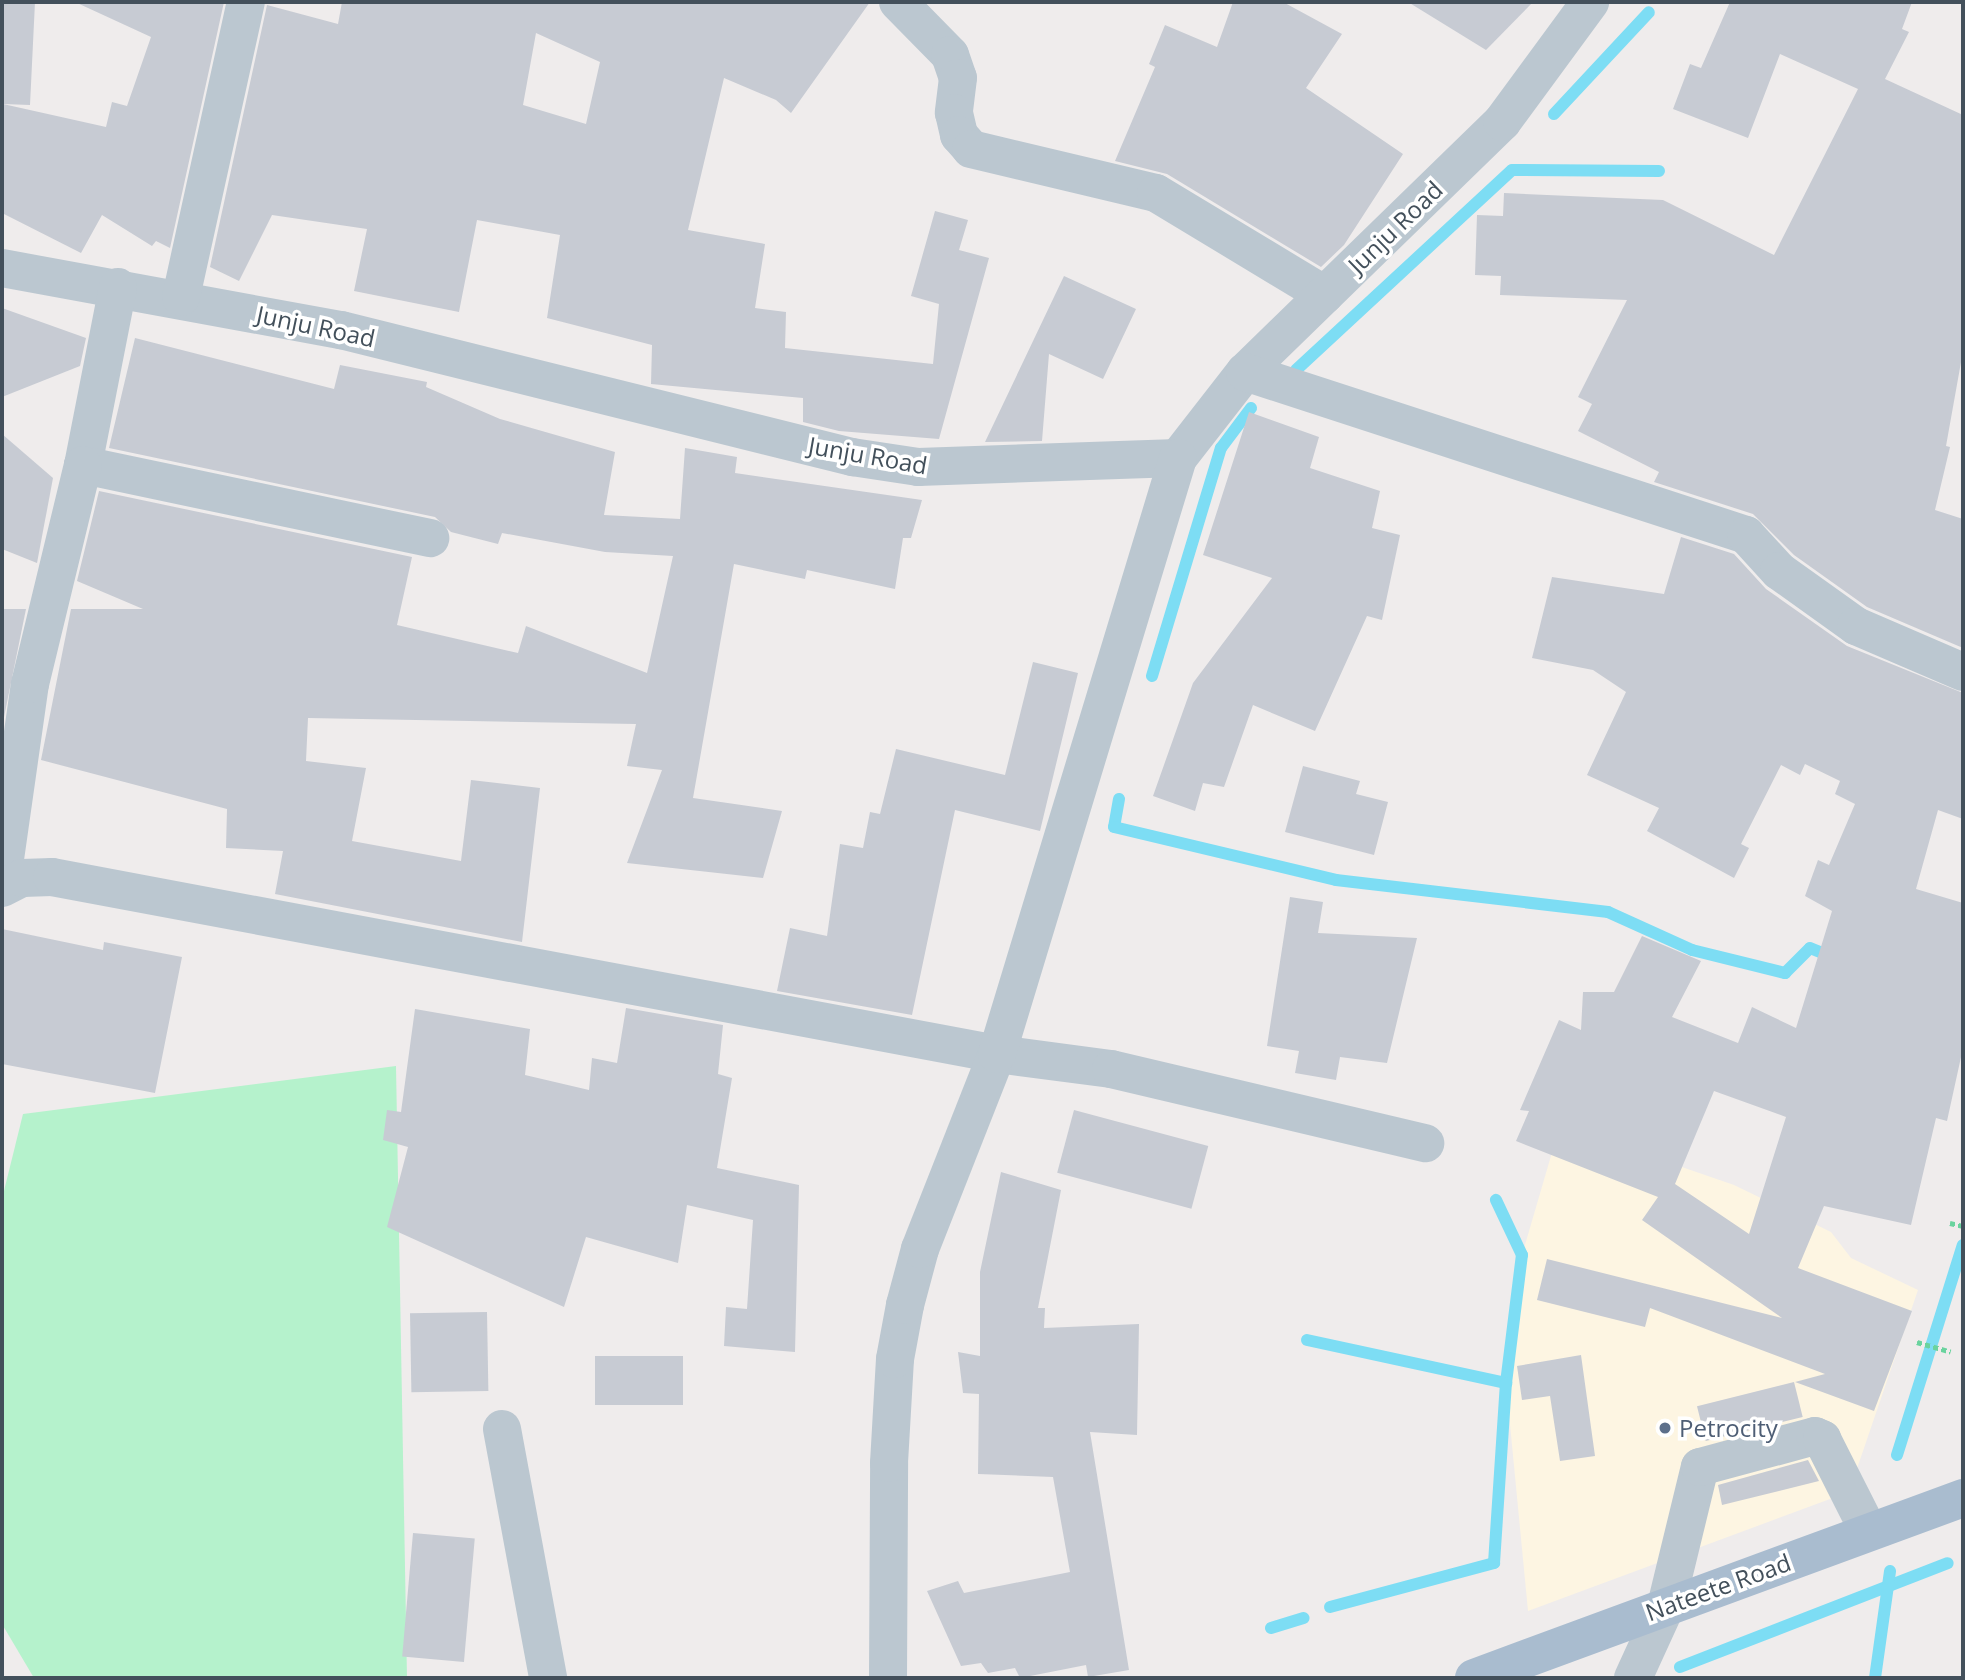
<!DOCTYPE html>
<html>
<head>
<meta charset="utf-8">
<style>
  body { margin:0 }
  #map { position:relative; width:1965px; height:1680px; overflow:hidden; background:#efecec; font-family:"Open Sans",sans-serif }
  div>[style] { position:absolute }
  .commercial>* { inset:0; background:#fdf5e2 }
  .green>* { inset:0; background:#b5f2cc }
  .stream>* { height:12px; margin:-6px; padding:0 6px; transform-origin:6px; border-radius:6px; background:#7dddf4 }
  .building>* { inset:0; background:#c7cbd3; transform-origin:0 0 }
  .path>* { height:4.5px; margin-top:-2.25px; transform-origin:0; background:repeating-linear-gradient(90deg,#6ad39e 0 5px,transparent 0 8.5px) }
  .minor>* { height:38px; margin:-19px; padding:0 19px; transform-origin:19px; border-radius:19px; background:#bbc7d0 }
  .major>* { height:38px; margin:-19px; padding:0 19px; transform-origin:19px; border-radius:19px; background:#a9bccf }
  .dots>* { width:19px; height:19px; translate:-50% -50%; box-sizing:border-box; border:4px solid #fff; border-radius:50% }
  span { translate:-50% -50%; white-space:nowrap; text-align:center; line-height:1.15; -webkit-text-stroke:7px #fff; paint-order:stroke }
  .street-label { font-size:24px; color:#43505b }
  .service-label { font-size:24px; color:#4e5e75 }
  .left { translate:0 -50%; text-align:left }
  .frame { position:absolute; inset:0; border:4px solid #43505b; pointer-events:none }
</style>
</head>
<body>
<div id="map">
  <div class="commercial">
    <i style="clip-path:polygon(1560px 1125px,1734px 1185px,1831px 1232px,1851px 1258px,1918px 1290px,1849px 1492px,1528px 1611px,1506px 1383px,1522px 1255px)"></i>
  </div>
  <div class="green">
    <i style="clip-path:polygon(396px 1066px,407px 1678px,34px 1678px,2px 1624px,2px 1199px,23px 1114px)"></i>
  </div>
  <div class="stream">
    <i style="left:1554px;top:114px;width:139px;rotate:-47deg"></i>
    <i style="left:1296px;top:370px;width:294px;rotate:-42.8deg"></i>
    <i style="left:1512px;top:170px;width:147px;rotate:0.4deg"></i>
    <i style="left:1152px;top:676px;width:238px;rotate:-73.2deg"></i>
    <i style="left:1221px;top:448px;width:50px;rotate:-53.1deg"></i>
    <i style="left:1119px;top:799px;width:28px;rotate:100deg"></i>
    <i style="left:1114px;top:827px;width:228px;rotate:13.4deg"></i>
    <i style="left:1336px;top:880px;width:274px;rotate:6.7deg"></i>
    <i style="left:1608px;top:912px;width:92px;rotate:24.3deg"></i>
    <i style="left:1692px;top:950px;width:96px;rotate:13.9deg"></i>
    <i style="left:1785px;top:973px;width:35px;rotate:-45deg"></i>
    <i style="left:1810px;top:948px;width:24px;rotate:22deg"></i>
    <i style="left:1307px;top:1340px;width:204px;rotate:12.2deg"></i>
    <i style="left:1506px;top:1383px;width:129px;rotate:-82.9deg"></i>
    <i style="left:1522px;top:1255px;width:61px;rotate:-115.3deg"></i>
    <i style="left:1897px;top:1455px;width:220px;rotate:-72.6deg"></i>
    <i style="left:1330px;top:1607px;width:170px;rotate:-15deg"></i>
    <i style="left:1494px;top:1563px;width:180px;rotate:-86.2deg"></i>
    <i style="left:1271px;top:1628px;width:34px;rotate:-17deg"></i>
    <i style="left:1680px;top:1667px;width:287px;rotate:-21.2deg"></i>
    <i style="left:1875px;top:1678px;width:108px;rotate:-82deg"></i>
  </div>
  <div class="building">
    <i style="clip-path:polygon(2px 2px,35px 2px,30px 105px,3px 104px,106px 127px,112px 102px,127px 106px,151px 37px,75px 2px,224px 2px,170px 248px,156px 241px,152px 246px,102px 215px,81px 253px,2px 213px)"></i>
    <i style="clip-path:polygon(evenodd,342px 2px,870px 2px,791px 113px,776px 100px,724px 78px,688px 230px,765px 244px,755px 308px,786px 312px,785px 348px,933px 364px,939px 304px,911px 296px,935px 211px,968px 220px,959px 250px,989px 258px,939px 439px,839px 431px,803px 422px,803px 398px,651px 384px,652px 345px,547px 318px,560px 235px,477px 220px,459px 312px,354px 291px,367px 229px,272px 215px,239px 281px,210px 267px,267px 5px,338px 24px,342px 2px,536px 33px,600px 62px,586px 124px,523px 105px,536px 33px)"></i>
    <i style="clip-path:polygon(1233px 2px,1283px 2px,1342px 34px,1306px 88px,1403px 154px,1344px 245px,1321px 267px,1167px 174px,1115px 161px,1155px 67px,1149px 64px,1165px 25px,1217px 47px)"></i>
    <i style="clip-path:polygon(1408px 2px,1533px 2px,1486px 50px)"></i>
    <i style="clip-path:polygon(1730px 2px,1912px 2px,1902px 29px,1909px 32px,1885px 79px,1963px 115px,1963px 351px,1946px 446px,1950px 447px,1935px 510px,1963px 519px,1963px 648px,1867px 607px,1794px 555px,1753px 514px,1654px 482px,1659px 472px,1578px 431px,1592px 404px,1578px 397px,1627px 300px,1500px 295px,1501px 276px,1475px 275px,1477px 215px,1503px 216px,1504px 193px,1663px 200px,1774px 255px,1858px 89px,1780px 54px,1748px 138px,1673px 109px,1690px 64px,1701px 68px)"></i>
    <i style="clip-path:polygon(1064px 276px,1136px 309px,1103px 379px,1049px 354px,1042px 441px,985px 442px)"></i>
    <i style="clip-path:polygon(2px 308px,86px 338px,80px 366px,2px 397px)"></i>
    <i style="clip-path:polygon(135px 338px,334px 389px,340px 365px,427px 382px,426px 387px,500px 419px,615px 452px,604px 515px,680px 519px,685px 448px,737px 457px,735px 473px,922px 500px,911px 538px,903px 538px,895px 589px,807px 570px,805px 579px,734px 564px,693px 798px,782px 811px,763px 878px,627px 863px,662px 770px,627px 766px,636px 724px,308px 718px,306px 761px,366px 768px,352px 841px,461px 861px,471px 780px,540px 788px,522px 942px,275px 894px,283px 851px,226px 848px,227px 809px,41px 760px,71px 609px,143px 609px,77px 581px,99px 491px,412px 557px,397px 625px,518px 653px,526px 626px,647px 673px,673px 556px,605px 552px,502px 533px,498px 544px,451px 532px,435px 517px,109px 448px)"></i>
    <i style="clip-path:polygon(1249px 412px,1319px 437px,1310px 468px,1380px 491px,1372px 528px,1400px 535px,1382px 620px,1367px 616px,1315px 731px,1253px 705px,1224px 787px,1203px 783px,1195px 811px,1153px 796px,1193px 683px,1272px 578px,1203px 555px)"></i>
    <i style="clip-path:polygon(2px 434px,53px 478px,37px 563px,2px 549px)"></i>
    <i style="clip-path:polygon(evenodd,1681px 537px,1734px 554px,1766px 589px,1847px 646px,1963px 693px,1963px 819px,1938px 810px,1916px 889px,1963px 903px,1963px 1048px,1947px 1121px,1936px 1118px,1911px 1225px,1824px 1206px,1798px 1268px,1912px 1311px,1874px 1411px,1795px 1382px,1825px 1374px,1650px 1308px,1645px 1327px,1537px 1300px,1547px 1259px,1782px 1318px,1642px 1220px,1658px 1197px,1516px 1141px,1529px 1111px,1520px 1110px,1559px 1020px,1581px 1030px,1583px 992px,1614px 992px,1642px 936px,1701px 961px,1672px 1017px,1738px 1043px,1752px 1007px,1796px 1028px,1832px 911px,1805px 896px,1818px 860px,1829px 865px,1855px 804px,1835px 794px,1840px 781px,1805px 764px,1800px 775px,1781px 765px,1741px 844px,1749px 848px,1734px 878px,1647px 831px,1659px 808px,1587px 775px,1626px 692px,1593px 670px,1532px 658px,1552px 577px,1664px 594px,1681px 537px,1714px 1091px,1786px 1117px,1749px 1234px,1675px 1184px,1714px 1091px)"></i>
    <i style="clip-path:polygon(2px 609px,26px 609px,2px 727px)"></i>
    <i style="clip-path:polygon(1033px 662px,1078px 673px,1040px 831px,955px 810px,912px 1015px,777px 991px,790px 928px,827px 936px,840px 844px,863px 848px,870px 812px,880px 814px,896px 749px,1005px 775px)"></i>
    <i style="clip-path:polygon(1303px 766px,1360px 781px,1356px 794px,1388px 802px,1374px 855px,1285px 832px)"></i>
    <i style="clip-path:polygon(1290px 897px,1323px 902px,1318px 933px,1417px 938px,1387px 1063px,1340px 1057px,1336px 1080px,1295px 1073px,1299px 1051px,1267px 1046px)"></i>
    <i style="clip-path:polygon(2px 929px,103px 950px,104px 942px,182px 957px,155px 1093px,2px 1064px)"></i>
    <i style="clip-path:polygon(626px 1008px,723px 1025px,718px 1074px,732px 1078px,717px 1168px,799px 1185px,795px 1352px,724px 1346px,726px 1307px,747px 1309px,753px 1220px,687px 1205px,678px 1263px,586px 1237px,564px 1307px,387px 1227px,408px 1147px,383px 1140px,387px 1110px,401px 1112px,415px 1009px,530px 1029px,525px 1075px,589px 1090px,592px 1058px,617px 1063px)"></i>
    <i style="left:1074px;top:1110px;width:139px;height:65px;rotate:15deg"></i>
    <i style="clip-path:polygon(1001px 1172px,1061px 1190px,1038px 1308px,1045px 1308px,1044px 1328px,1139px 1324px,1137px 1435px,1090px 1432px,1129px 1670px,1088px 1677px,1086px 1665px,1020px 1678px,1015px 1668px,988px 1673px,981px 1663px,961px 1666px,927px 1591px,958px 1581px,964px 1593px,1070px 1572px,1053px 1477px,978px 1474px,979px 1394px,963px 1393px,958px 1352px,980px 1356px,980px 1272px)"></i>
    <i style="left:487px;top:1312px;width:79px;height:77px;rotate:89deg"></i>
    <i style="clip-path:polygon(1581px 1355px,1595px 1456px,1560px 1461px,1550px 1396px,1522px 1400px,1517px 1366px)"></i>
    <i style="left:595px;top:1356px;width:88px;height:49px"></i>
    <i style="left:1794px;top:1382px;width:36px;height:100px;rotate:76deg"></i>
    <i style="clip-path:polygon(1808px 1460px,1819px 1481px,1722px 1505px,1718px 1485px)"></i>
    <i style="left:413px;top:1533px;width:62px;height:124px;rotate:5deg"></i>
  </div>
  <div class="path">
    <i style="left:1950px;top:1223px;width:13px;rotate:13deg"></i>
    <i style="left:1917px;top:1342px;width:35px;rotate:16deg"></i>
  </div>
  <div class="minor">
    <i style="left:898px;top:2px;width:74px;rotate:45.5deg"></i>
    <i style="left:950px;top:55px;width:24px;rotate:71deg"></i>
    <i style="left:958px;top:78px;width:35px;rotate:97deg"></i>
    <i style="left:954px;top:113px;width:23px;rotate:77deg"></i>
    <i style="left:959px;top:135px;width:18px;rotate:49deg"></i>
    <i style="left:971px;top:149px;width:190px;rotate:13.4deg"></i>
    <i style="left:1156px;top:193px;width:197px;rotate:31.1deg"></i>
    <i style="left:2px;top:268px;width:345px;rotate:10.4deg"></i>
    <i style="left:341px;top:330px;width:527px;rotate:13.96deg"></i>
    <i style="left:852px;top:457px;width:67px;rotate:8.6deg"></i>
    <i style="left:918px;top:467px;width:260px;rotate:-2deg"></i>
    <i style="left:1178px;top:458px;width:109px;rotate:-52.1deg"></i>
    <i style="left:1245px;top:372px;width:359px;rotate:-44.2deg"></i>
    <i style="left:1502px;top:122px;width:149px;rotate:-53.7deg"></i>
    <i style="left:118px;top:287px;width:181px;rotate:101.1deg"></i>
    <i style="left:83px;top:465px;width:355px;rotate:11.9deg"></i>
    <i style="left:181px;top:297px;width:302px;rotate:-77.6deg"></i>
    <i style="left:1245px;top:372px;width:527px;rotate:18.02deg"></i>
    <i style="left:1746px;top:535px;width:49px;rotate:47.5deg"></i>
    <i style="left:1779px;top:571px;width:95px;rotate:35.5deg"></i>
    <i style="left:1856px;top:626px;width:116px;rotate:23.3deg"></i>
    <i style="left:2px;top:880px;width:198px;rotate:-81.9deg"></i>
    <i style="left:30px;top:684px;width:225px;rotate:-76.4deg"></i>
    <i style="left:2px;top:888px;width:22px;rotate:-27deg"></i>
    <i style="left:22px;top:878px;width:30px;rotate:-2deg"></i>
    <i style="left:52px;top:877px;width:961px;rotate:10.61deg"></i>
    <i style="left:997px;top:1054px;width:115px;rotate:7.5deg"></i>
    <i style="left:1111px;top:1069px;width:323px;rotate:13.3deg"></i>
    <i style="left:502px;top:1429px;width:253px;rotate:79.5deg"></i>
    <i style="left:888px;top:1678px;width:215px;rotate:-89.7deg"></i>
    <i style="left:889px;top:1463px;width:104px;rotate:-86.7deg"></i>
    <i style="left:895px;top:1359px;width:55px;rotate:-79.5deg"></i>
    <i style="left:905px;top:1305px;width:58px;rotate:-75deg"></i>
    <i style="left:920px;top:1249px;width:210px;rotate:-68.5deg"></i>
    <i style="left:997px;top:1054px;width:623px;rotate:-73.11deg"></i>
    <i style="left:1633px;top:1678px;width:79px;rotate:-65.4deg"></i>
    <i style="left:1666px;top:1606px;width:143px;rotate:-76.3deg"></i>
    <i style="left:1700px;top:1467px;width:119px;rotate:-15.1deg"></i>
    <i style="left:1815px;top:1436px;width:8px;rotate:23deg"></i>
    <i style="left:1822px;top:1439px;width:104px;rotate:63.2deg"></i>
  </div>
  <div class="major">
    <i style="left:1474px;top:1678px;width:521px;rotate:-20.21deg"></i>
  </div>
  <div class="dots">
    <i style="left:1665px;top:1428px;background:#5c6f8a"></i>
  </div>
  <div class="street-label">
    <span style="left:1395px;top:227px;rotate:-44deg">Junju Road</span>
    <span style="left:316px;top:326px;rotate:12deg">Junju Road</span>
    <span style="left:868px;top:455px;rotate:10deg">Junju Road</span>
    <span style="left:1718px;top:1587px;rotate:-20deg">Nateete Road</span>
  </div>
  <div class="service-label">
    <span class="left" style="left:1679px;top:1428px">Petrocity</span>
  </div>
  <div class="frame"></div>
</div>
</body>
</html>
